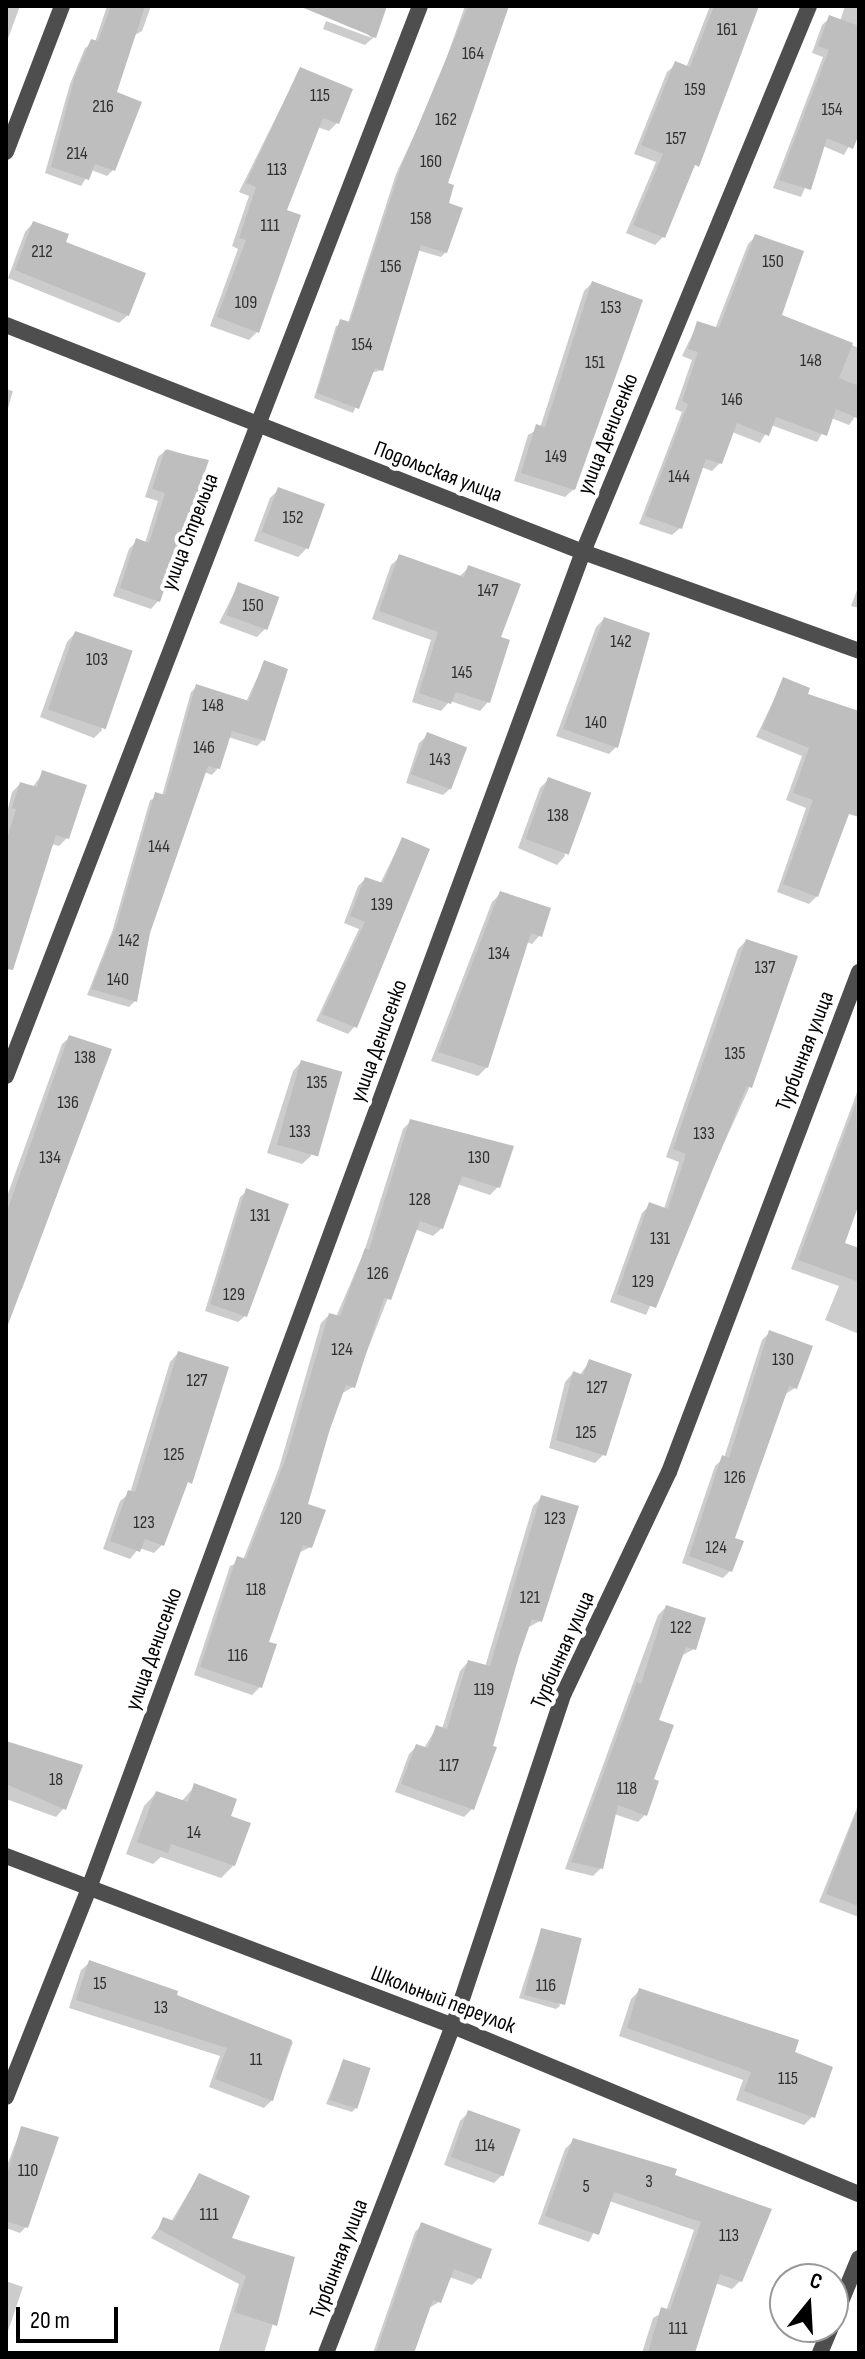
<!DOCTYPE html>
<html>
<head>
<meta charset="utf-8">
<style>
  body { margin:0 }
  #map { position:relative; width:865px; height:2359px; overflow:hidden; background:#fff; font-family:"Sofia Sans Condensed",sans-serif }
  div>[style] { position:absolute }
  .shadow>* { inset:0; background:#0003 }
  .building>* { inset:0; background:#bebebe; transform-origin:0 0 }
  .minor>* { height:16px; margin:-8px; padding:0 8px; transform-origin:8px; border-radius:8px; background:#4e4e4e }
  span { translate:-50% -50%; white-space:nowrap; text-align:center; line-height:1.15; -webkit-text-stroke:8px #fff; paint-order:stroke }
  .number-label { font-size:18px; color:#303030 }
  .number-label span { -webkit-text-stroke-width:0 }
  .street-label { font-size:22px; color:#000 }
  .frame { position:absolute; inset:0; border:8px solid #000; pointer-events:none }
  .north { position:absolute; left:769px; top:2263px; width:80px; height:80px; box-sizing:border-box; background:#fff; border:2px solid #999; border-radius:50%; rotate:18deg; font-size:22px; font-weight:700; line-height:32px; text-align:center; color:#000 }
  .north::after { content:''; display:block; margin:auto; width:28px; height:36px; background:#000; clip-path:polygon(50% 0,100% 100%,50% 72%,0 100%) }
  .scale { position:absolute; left:16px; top:2307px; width:102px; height:36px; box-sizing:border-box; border:4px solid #000; border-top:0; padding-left:10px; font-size:24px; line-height:28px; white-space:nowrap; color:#000; -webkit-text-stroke:6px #fff; paint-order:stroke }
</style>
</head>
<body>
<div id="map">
  <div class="shadow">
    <i style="clip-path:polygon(6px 6px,20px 6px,6px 44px)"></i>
    <i style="clip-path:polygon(107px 6px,151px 6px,142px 31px,133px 36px,115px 93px,113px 170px,107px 176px,91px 170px,81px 186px,45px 173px,70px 84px,85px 48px,95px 42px)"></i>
    <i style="clip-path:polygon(332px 6px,384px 6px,374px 37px,365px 45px,323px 29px,326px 21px,372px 38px)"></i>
    <i style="clip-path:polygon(465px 6px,507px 6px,445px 184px,446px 252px,441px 257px,417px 250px,382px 370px,371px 373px,353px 413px,314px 398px,336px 326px,348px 323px,396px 174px,434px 93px)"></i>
    <i style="clip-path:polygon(710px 6px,757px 6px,663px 237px,655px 245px,626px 233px,656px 162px,634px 154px,667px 72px,676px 64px,686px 68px)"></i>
    <i style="clip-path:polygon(845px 6px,859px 6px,859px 128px,844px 155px,823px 146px,801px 197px,773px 188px,823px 57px,812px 53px,822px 25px,830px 18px,840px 21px)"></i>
    <i style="clip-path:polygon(300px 69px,337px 123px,329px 131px,317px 127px,284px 211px,257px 332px,249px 340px,210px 326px,238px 249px,232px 246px,249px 196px,239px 192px)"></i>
    <i style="clip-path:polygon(33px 223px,63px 243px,128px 315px,119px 323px,8px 278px,25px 232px)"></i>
    <i style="clip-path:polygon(756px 236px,780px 316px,859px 348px,859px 411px,849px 425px,831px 418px,817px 442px,771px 425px,760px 443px,732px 432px,720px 463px,712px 471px,701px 467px,680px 528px,672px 535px,639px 524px,682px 412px,675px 409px,692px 360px,682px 356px,698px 323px,715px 329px,748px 244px)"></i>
    <i style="clip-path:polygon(592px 283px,574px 489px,565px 497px,514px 481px,528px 435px,540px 428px,584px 291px)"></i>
    <i style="clip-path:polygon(6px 389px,13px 391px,6px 415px)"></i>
    <i style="clip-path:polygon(167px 449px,206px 461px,159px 600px,151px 609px,113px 596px,129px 549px,137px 541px,145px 543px,158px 501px,145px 497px,158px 457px)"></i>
    <i style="clip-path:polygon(279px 489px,307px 548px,298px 557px,254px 541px,270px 498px)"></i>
    <i style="clip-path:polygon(400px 557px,460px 576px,469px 567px,499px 638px,488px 702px,480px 711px,450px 701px,441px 711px,412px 702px,431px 640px,372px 619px,391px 565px)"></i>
    <i style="clip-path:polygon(238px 585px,266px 628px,257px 637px,219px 623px)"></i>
    <i style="clip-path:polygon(859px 585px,859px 608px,851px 606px)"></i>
    <i style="clip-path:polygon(604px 619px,616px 747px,609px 754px,556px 736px,596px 627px)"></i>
    <i style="clip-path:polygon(75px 633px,102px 730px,94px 738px,40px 717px,67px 642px)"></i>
    <i style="clip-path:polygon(264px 663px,263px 740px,257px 746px,228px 737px,218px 768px,212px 775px,204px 772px,148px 932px,135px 1001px,129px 1007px,87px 995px,112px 932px,150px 800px,162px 796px,191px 692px,197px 686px,246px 702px)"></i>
    <i style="clip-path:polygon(784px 679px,805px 695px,859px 713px,859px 786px,817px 896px,809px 904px,777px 892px,806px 808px,786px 800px,802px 756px,756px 737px)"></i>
    <i style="clip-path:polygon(428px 735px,452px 787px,443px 795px,406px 783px,419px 743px)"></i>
    <i style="clip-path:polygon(43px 773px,67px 838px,59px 846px,51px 844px,6px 971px,6px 817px,12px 792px,20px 784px,32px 788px)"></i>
    <i style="clip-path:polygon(549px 779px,565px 856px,557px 865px,518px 848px,540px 788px)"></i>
    <i style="clip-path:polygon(402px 839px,355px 1026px,348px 1034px,316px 1021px,359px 929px,344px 923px,358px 886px,365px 879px,380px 884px)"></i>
    <i style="clip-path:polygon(501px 893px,540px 935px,532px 944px,526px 942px,487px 1067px,478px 1076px,431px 1061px,492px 902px)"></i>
    <i style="clip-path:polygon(746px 941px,750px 1086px,646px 1315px,610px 1302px,642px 1213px,650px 1205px,664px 1209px,679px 1162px,666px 1157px,738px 949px)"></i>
    <i style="clip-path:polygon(70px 1037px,110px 1050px,22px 1289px,6px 1306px,6px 1199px,62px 1044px)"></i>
    <i style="clip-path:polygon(301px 1062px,311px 1156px,302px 1164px,267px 1153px,293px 1071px)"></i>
    <i style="clip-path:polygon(859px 1087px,859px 1195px,843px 1244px,859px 1250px,859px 1334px,825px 1320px,839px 1286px,791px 1269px)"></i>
    <i style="clip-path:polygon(411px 1121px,498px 1187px,490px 1195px,457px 1184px,442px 1228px,433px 1236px,415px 1229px,353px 1387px,341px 1394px,305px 1505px,311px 1547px,298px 1553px,266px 1643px,260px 1687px,252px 1695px,194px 1675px,230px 1566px,243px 1560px,279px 1468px,321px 1323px,329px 1315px,336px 1317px,364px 1252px,403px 1129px)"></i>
    <i style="clip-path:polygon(247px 1191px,245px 1316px,238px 1322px,205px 1311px,240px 1197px)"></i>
    <i style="clip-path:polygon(769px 1333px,795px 1388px,784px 1395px,733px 1539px,731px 1570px,723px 1578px,682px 1563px,715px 1466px,724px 1458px,762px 1340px)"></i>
    <i style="clip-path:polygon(178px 1353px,162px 1545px,154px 1553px,139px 1548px,130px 1559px,103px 1549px,120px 1501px,130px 1493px,170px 1362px)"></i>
    <i style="clip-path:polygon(590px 1361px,604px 1454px,595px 1463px,549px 1448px,565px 1382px,573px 1373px,579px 1376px)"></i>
    <i style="clip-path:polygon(542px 1497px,540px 1621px,527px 1628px,472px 1809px,464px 1817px,395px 1792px,409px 1754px,417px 1746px,424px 1748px,437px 1727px,442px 1729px,460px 1671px,468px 1662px,485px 1667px,533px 1506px)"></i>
    <i style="clip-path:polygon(666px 1607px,694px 1649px,681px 1656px,657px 1721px,646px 1814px,638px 1822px,614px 1814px,601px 1868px,593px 1876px,565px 1869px,658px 1615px)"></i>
    <i style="clip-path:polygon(6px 1743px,64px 1808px,56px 1817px,6px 1799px)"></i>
    <i style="clip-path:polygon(195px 1786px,228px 1817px,234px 1865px,221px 1878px,161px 1857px,153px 1864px,126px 1854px,144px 1806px,156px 1793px,181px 1802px)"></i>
    <i style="clip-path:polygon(859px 1803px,859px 1917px,819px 1902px)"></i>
    <i style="clip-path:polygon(541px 1930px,560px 2006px,556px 2009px,519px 1998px)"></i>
    <i style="clip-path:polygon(89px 1963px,293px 2042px,272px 2100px,264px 2108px,209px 2087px,220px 2056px,69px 2008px,81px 1970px)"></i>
    <i style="clip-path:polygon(640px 1990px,792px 2054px,813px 2116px,804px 2125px,736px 2100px,743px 2080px,619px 2036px,631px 1999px)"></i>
    <i style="clip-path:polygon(343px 2061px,356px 2108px,352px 2112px,326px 2104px)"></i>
    <i style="clip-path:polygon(468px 2113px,503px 2174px,494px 2183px,444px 2165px,460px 2121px)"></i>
    <i style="clip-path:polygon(21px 2129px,26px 2227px,20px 2233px,6px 2228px,6px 2168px)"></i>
    <i style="clip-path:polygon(574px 2140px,673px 2176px,740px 2281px,732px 2289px,715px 2283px,693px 2353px,642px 2353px,653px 2318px,666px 2311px,694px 2230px,609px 2201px,589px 2242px,538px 2224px,565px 2149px)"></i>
    <i style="clip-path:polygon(199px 2175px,229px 2239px,293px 2258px,264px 2353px,218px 2353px,239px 2284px,151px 2238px,164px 2220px,171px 2222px)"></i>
    <i style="clip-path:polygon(422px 2225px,479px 2278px,472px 2285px,449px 2277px,439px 2302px,429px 2308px,414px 2353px,373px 2353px,415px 2232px)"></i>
    <i style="clip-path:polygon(6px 2281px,23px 2287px,6px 2337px)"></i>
  </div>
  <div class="building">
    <i style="clip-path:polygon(111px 6px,145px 6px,117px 92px,142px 102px,115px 171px,95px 164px,89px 180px,51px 167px,75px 76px,91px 39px,98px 41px)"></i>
    <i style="clip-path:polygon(299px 6px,387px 6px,376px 38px)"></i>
    <i style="clip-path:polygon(468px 6px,509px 6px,448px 183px,454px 185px,449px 203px,463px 208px,447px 253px,421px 245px,383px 371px,375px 368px,359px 409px,317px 393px,340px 319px,350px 322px,401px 167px)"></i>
    <i style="clip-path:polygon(714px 6px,759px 6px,699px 167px,695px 165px,665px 238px,633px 225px,663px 154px,641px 145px,675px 61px,690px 67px)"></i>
    <i style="clip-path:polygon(829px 15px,859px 26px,859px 134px,853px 149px,827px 138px,811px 190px,779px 180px,829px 50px,818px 46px)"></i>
    <i style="clip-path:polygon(300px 67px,353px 89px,339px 124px,323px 118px,287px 210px,301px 215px,259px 333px,217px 317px,246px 240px,239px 238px,256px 187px,246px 183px)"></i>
    <i style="clip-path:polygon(33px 221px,69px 234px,66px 242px,146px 273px,129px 316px,15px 270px)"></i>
    <i style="clip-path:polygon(755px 234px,804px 251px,782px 315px,853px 343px,839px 378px,859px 386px,859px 419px,836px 409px,827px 436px,776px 417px,769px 436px,737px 423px,722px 464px,706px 459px,682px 529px,645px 516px,688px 404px,682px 401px,698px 352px,688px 349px,697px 321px,719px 328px)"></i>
    <i style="clip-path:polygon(592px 281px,643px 300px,575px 490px,521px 473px,536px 424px,545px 427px)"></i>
    <i style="clip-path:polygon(165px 450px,209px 460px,160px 602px,120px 588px,136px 538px,149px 543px,165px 493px,152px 489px)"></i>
    <i style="left:278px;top:487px;width:50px;height:48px;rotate:20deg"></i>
    <i style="clip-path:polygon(399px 554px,464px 577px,468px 565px,521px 584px,501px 637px,510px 640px,490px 703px,456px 692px,451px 704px,419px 693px,438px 632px,379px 611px)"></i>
    <i style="left:238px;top:582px;width:44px;height:35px;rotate:20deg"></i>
    <i style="clip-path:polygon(604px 617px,650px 633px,618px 748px,563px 729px)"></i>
    <i style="left:75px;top:631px;width:61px;height:83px;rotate:19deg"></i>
    <i style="clip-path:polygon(264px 660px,288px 669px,265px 741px,232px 731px,220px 769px,208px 766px,150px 933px,137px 1002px,91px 989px,117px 924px,155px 792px,165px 795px,196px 684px,249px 701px)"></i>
    <i style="clip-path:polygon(783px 677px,810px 688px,808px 694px,859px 711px,859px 817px,849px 814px,818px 897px,783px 884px,813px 800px,793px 793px,809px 748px,762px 729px)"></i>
    <i style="left:427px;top:732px;width:43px;height:45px;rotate:21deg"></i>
    <i style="clip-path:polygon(42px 770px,87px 785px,69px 839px,56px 835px,13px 970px,6px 969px,6px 842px,16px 809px,12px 808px,20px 782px,37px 787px)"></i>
    <i style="left:548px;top:777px;width:46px;height:66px;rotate:20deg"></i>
    <i style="clip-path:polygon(402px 837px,430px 849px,357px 1028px,322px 1014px,365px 922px,350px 916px,365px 877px,383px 883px)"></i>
    <i style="clip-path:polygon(500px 891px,551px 908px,542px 937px,531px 933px,488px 1068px,438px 1052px)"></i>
    <i style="clip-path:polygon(746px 939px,798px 956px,752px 1088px,747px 1086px,656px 1308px,617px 1294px,649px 1202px,668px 1209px,686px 1154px,673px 1149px)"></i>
    <i style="clip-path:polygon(69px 1035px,112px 1049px,6px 1330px,6px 1214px)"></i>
    <i style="left:301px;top:1060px;width:43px;height:88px;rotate:16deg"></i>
    <i style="clip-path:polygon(856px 1103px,859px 1204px,845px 1243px,859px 1248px,859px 1282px,798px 1260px)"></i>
    <i style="clip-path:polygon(410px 1119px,514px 1146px,500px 1188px,462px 1176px,443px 1229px,420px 1221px,391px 1300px,384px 1298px,355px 1388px,346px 1385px,330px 1429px,308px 1504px,326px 1510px,312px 1548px,303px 1545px,269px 1642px,277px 1644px,262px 1688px,200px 1667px,237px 1556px,246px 1559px,286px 1458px,329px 1313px,340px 1316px,365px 1248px,369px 1250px)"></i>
    <i style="clip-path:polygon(246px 1188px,289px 1204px,247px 1317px,210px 1304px)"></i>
    <i style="clip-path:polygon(769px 1330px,813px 1346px,797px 1389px,789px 1386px,735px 1538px,744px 1541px,732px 1572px,689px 1556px,722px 1455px,729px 1458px)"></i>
    <i style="clip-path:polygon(178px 1351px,229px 1367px,192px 1484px,188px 1482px,164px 1546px,145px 1539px,140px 1552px,110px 1541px,128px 1490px,135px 1492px)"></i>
    <i style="clip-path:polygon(589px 1359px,632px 1374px,606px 1456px,556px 1440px,573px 1371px,583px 1375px)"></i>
    <i style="clip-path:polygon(541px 1495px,579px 1506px,542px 1622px,532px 1619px,519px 1656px,493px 1746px,497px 1747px,474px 1810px,401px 1784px,416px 1744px,428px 1748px,436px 1725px,447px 1729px,468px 1660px,490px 1666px)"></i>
    <i style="clip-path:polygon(666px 1605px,706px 1618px,696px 1650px,686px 1647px,659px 1720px,674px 1725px,654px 1779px,659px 1781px,647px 1816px,618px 1805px,603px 1869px,571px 1862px,637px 1682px,641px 1684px)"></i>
    <i style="clip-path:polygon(6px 1741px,83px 1765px,66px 1810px,6px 1784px)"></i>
    <i style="clip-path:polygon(194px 1783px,237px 1799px,231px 1816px,251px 1823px,235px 1866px,171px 1844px,168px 1853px,137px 1842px,156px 1791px,188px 1802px)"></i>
    <i style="clip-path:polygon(856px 1812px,859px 1813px,859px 1906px,826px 1894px)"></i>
    <i style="left:541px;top:1928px;width:42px;height:69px;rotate:14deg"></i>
    <i style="clip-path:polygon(89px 1960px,178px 1991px,177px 1995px,292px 2040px,273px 2101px,215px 2079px,227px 2048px,76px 2000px)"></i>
    <i style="clip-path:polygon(639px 1988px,799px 2040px,795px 2052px,833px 2067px,815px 2118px,744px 2091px,751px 2072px,627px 2028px)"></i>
    <i style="left:343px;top:2059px;width:29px;height:43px;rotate:18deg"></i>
    <i style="left:468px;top:2110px;width:56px;height:50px;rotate:20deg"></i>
    <i style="clip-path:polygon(21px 2126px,59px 2137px,28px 2228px,6px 2221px,6px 2179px)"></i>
    <i style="clip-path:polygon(573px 2138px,677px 2169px,675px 2175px,772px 2209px,742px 2282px,720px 2274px,695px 2353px,648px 2353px,661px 2307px,670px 2310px,701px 2222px,614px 2192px,599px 2235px,545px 2216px)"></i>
    <i style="clip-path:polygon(199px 2173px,250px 2196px,232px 2238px,295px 2257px,277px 2326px,234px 2312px,246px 2276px,158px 2229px,163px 2217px,174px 2221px)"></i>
    <i style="clip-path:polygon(421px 2222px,492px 2249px,481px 2279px,454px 2269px,441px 2303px,433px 2300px,414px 2353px,376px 2353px)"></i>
  </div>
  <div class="minor">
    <i style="left:6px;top:152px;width:156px;rotate:-69deg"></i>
    <i style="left:6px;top:325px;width:620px;rotate:21.48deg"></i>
    <i style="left:583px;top:552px;width:293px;rotate:19.7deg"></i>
    <i style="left:6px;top:1076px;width:1147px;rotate:-68.85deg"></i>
    <i style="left:6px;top:1856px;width:478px;rotate:20.8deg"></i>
    <i style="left:453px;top:2026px;width:439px;rotate:22.5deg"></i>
    <i style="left:6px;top:2097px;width:225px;rotate:-68.3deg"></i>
    <i style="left:89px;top:1888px;width:1424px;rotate:-69.71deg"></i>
    <i style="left:583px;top:552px;width:591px;rotate:-67.51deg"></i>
    <i style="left:833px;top:2321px;width:68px;rotate:-67.6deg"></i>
    <i style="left:326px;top:2353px;width:351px;rotate:-68.8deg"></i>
    <i style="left:453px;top:2026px;width:351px;rotate:-71.6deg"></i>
    <i style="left:564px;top:1693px;width:245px;rotate:-64.6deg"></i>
    <i style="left:669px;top:1472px;width:535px;rotate:-69.19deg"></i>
    <i style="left:820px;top:2353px;width:28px;rotate:-67deg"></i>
  </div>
  <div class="number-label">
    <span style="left:727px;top:30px">161</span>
    <span style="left:473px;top:54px">164</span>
    <span style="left:695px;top:90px">159</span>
    <span style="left:320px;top:96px">115</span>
    <span style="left:103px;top:107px">216</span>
    <span style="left:832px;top:110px">154</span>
    <span style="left:446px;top:120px">162</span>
    <span style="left:676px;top:139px">157</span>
    <span style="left:77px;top:154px">214</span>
    <span style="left:431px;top:162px">160</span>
    <span style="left:277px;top:170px">113</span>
    <span style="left:421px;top:219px">158</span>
    <span style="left:270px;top:226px">111</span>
    <span style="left:42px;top:252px">212</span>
    <span style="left:773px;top:262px">150</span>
    <span style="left:391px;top:267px">156</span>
    <span style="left:246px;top:303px">109</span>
    <span style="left:611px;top:308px">153</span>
    <span style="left:362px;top:345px">154</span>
    <span style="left:811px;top:361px">148</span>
    <span style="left:595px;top:363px">151</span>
    <span style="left:732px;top:400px">146</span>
    <span style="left:556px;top:457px">149</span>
    <span style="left:679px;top:477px">144</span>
    <span style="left:293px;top:518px">152</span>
    <span style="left:488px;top:591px">147</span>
    <span style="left:253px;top:606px">150</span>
    <span style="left:621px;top:642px">142</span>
    <span style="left:97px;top:660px">103</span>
    <span style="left:462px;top:673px">145</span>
    <span style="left:213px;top:706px">148</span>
    <span style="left:596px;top:723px">140</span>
    <span style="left:204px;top:748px">146</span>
    <span style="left:440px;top:760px">143</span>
    <span style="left:558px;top:816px">138</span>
    <span style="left:159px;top:847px">144</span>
    <span style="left:382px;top:905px">139</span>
    <span style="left:129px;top:941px">142</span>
    <span style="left:499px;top:954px">134</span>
    <span style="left:765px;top:968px">137</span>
    <span style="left:118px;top:980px">140</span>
    <span style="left:735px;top:1054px">135</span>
    <span style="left:85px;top:1058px">138</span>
    <span style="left:317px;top:1083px">135</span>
    <span style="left:68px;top:1103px">136</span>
    <span style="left:300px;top:1132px">133</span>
    <span style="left:704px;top:1134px">133</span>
    <span style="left:50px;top:1158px">134</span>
    <span style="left:479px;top:1158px">130</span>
    <span style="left:420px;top:1200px">128</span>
    <span style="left:260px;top:1216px">131</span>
    <span style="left:660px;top:1239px">131</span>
    <span style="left:378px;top:1274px">126</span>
    <span style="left:643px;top:1282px">129</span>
    <span style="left:234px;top:1295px">129</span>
    <span style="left:342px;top:1350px">124</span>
    <span style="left:783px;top:1360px">130</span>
    <span style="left:197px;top:1381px">127</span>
    <span style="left:597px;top:1388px">127</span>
    <span style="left:586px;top:1433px">125</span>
    <span style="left:174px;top:1455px">125</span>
    <span style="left:735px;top:1478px">126</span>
    <span style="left:291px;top:1519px">120</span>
    <span style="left:555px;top:1519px">123</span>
    <span style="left:144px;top:1523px">123</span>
    <span style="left:716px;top:1548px">124</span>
    <span style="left:256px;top:1590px">118</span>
    <span style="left:530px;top:1598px">121</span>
    <span style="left:681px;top:1628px">122</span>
    <span style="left:238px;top:1656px">116</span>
    <span style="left:484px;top:1690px">119</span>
    <span style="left:449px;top:1766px">117</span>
    <span style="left:56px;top:1780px">18</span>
    <span style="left:627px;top:1789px">118</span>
    <span style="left:194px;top:1833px">14</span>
    <span style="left:100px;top:1984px">15</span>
    <span style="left:546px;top:1986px">116</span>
    <span style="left:161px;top:2008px">13</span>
    <span style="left:256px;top:2060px">11</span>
    <span style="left:788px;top:2079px">115</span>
    <span style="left:485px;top:2146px">114</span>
    <span style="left:28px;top:2171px">110</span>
    <span style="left:649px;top:2182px">3</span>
    <span style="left:586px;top:2187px">5</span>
    <span style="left:209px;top:2215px">111</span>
    <span style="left:729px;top:2236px">113</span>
    <span style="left:678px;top:2329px">111</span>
  </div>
  <div class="street-label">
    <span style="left:608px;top:434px;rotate:-68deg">улица Денисенко</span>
    <span style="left:438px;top:472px;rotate:21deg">Подольская улица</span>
    <span style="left:190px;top:532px;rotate:-69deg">улица Стрельца</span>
    <span style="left:379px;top:1041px;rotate:-70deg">улица Денисенко</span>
    <span style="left:805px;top:1051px;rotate:-69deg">Турбинная улица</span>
    <span style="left:154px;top:1649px;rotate:-70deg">улица Денисенко</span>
    <span style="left:563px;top:1650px;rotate:-66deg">Турбинная улица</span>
    <span style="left:443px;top:2000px;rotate:21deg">Школьный переулок</span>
    <span style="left:339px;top:2259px;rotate:-69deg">Турбинная улица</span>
  </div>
  <div class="frame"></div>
  <div class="north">С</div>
  <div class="scale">20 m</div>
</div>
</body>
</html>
